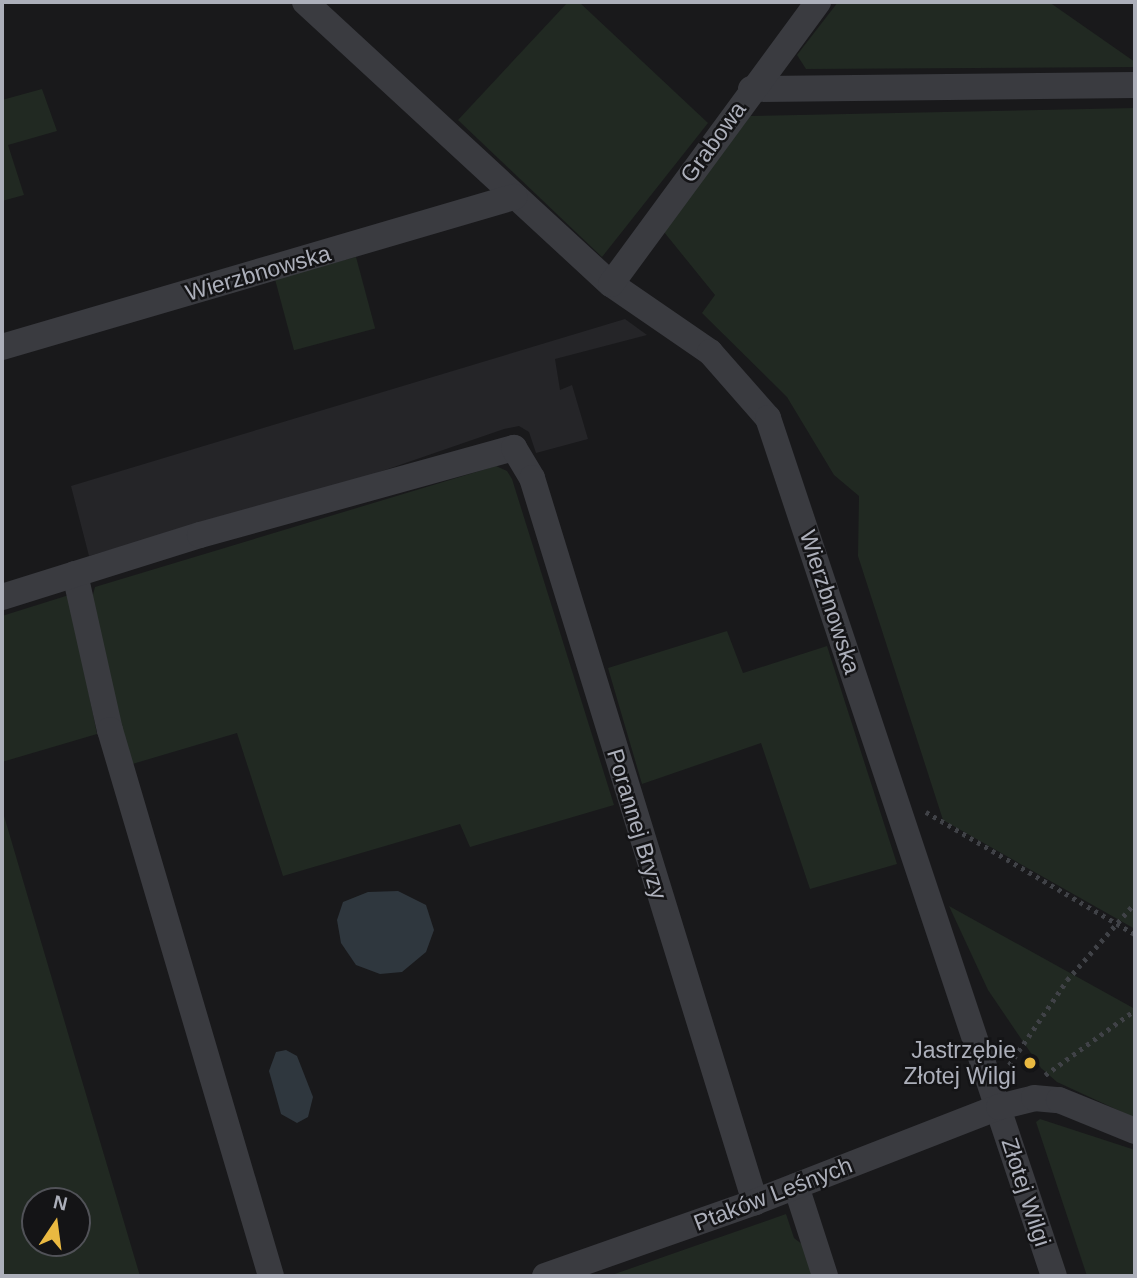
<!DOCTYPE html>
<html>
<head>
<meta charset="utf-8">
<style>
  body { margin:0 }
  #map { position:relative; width:1137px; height:1278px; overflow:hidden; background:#19191b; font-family:Arial,sans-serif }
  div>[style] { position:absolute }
  .built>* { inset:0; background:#252528 }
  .green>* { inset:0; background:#212922; transform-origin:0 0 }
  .water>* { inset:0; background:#2f373e }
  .path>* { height:4.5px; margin-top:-2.25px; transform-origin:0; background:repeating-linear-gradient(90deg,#404247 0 3.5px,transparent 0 8.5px) }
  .minor>* { height:26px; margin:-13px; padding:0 13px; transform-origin:13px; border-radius:13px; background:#3a3b40 }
  .dots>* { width:19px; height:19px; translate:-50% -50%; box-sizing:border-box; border:4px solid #141416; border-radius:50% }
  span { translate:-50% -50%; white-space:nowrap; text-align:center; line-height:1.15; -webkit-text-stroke:5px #141416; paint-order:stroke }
  .street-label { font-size:23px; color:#acafba }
  .poi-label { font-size:23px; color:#acafba }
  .right { translate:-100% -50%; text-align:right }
  .frame { position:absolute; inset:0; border:4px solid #acafba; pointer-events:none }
  .north { position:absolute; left:21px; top:1187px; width:70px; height:70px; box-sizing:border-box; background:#141416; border:2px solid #515258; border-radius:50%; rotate:13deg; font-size:19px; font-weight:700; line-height:28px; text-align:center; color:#acafba }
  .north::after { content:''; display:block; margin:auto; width:24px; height:32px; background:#eab941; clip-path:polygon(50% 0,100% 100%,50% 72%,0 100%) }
</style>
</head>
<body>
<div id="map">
  <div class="built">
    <i style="clip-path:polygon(625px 319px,647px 335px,555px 359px,560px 390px,572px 385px,588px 439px,536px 453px,529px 432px,519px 426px,504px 429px,362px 478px,89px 556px,71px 486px)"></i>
  </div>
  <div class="green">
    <i style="clip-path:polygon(568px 2px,579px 2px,708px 123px,602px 257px,458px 120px)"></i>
    <i style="clip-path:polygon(838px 2px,1049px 2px,1135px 62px,1135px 67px,806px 69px,797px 55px)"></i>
    <i style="clip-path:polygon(42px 89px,57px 131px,8px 145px,24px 195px,2px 201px,2px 100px)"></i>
    <i style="clip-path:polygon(1135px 108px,1135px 929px,943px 820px,858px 556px,859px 496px,834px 475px,787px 397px,702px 313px,715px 295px,664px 232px,750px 116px)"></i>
    <i style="left:356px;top:257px;width:74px;height:84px;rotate:75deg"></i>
    <i style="clip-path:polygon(496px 466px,507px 471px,512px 479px,614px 805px,470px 847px,460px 824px,283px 876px,237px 733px,129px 765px,89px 610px,95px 587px)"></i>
    <i style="clip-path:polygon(69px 595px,97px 734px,2px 762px,2px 616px)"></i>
    <i style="clip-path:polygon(727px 631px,743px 673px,827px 646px,897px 864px,810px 889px,761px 743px,642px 784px,608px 668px)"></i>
    <i style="clip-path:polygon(evenodd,2px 809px,80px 1074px,140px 1276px,2px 1276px,2px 809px,35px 1201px,77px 1201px,77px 1243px,35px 1243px,35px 1201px)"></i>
    <i style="clip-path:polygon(949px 906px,1135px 1009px,1135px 1118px,1057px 1082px,1041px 1068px,988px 990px)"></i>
    <i style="clip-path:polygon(1040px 1119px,1135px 1150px,1135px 1276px,1087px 1276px,1036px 1122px)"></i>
    <i style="clip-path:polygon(786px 1214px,794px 1238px,807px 1248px,816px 1276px,609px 1276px)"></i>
  </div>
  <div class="water">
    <i style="clip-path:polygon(398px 891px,426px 905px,434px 930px,426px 952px,402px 972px,380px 974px,356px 965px,341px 943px,337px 920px,343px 902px,368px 892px)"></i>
    <i style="clip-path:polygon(286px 1050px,297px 1056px,313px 1097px,308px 1117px,297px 1123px,281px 1114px,269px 1071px,276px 1052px)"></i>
  </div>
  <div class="path">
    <i style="left:926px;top:812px;width:242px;rotate:30.3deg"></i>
    <i style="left:1009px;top:1065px;width:103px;rotate:-55.7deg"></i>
    <i style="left:1067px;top:980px;width:103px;rotate:-48.6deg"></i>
    <i style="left:1045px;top:1075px;width:111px;rotate:-35.8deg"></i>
  </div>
  <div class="minor">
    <i style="left:305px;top:2px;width:416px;rotate:42.7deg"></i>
    <i style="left:611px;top:284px;width:120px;rotate:34.5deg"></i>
    <i style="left:710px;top:352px;width:88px;rotate:48.7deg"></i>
    <i style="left:768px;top:418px;width:904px;rotate:71.57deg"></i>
    <i style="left:751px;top:89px;width:384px;rotate:-0.6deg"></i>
    <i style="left:611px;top:284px;width:350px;rotate:-53.7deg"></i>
    <i style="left:2px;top:347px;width:534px;rotate:-16.33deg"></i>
    <i style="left:75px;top:574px;width:160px;rotate:77.4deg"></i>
    <i style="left:110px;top:730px;width:569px;rotate:73.57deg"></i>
    <i style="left:2px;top:597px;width:207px;rotate:-17.4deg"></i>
    <i style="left:200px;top:535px;width:326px;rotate:-15.5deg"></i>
    <i style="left:514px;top:448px;width:35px;rotate:59deg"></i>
    <i style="left:532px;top:478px;width:758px;rotate:72.88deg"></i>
    <i style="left:796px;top:1186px;width:95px;rotate:72.1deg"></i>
    <i style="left:545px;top:1276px;width:223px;rotate:-19.4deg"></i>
    <i style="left:755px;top:1202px;width:262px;rotate:-21.3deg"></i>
    <i style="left:999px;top:1107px;width:36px;rotate:-14deg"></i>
    <i style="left:1034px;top:1098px;width:25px;rotate:5deg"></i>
    <i style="left:1059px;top:1100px;width:82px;rotate:22.2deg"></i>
  </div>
  <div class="dots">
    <i style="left:1030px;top:1063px;background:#eab941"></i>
  </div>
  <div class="street-label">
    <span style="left:713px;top:142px;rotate:-54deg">Grabowa</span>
    <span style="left:258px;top:273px;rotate:-16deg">Wierzbnowska</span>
    <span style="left:830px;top:602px;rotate:72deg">Wierzbnowska</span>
    <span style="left:637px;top:824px;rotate:73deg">Porannej Bryzy</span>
    <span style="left:1026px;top:1192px;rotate:72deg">Złotej Wilgi</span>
    <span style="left:773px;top:1194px;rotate:-21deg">Ptaków Leśnych</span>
  </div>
  <div class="poi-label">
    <span class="right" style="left:1016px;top:1063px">Jastrzębie<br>Złotej Wilgi</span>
  </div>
  <div class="frame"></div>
  <div class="north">N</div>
</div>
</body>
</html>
